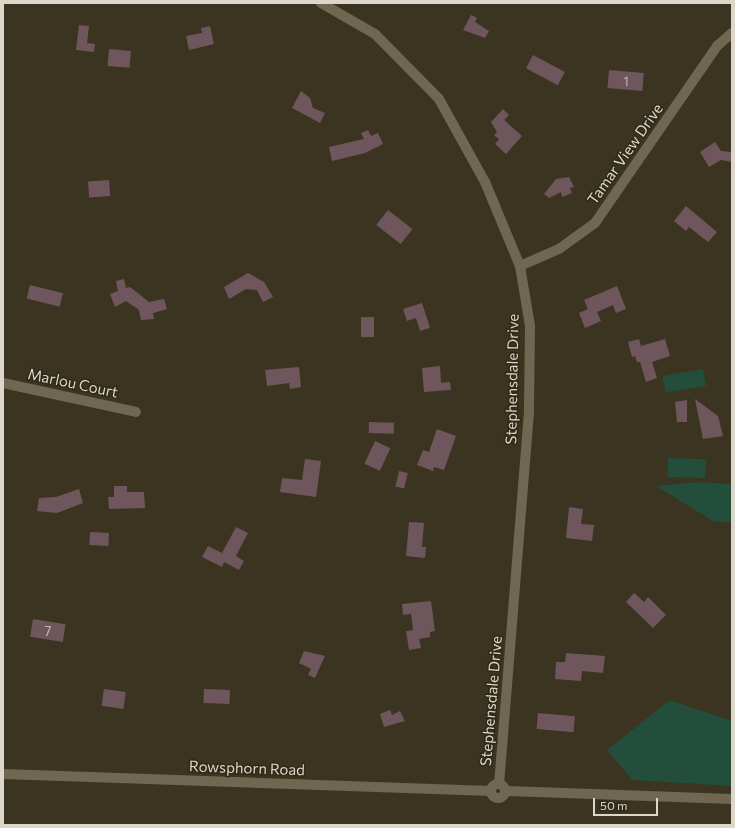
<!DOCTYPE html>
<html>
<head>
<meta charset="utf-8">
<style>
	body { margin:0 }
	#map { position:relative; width:735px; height:828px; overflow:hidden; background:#3b3420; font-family:Commissioner,sans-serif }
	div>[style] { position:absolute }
	.green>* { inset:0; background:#224e3b; transform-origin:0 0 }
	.building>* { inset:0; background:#6f565d; transform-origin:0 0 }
	.minor>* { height:10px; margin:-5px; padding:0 5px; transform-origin:5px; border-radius:5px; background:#6f6751 }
	.minor>.ring { margin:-5px; padding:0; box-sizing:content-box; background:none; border:10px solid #6f6751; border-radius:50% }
	span { translate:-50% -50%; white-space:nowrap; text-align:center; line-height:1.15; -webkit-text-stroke:3px #302a16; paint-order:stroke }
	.number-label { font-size:13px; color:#c0b7b0 }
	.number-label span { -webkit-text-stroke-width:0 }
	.street-label { font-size:15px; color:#dbd7cb }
	.frame { position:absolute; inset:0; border:4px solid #dbd7cb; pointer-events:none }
	.scale { position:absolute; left:593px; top:798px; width:65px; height:18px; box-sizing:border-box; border:2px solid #dbd7cb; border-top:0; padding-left:5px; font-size:12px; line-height:14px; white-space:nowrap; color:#dbd7cb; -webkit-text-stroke:3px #302a16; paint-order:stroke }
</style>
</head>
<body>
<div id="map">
	<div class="green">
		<i style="left:703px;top:369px;width:17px;height:41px;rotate:80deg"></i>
		<i style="left:668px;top:458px;width:38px;height:19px;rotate:2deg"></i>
		<i style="clip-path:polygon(699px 482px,732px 484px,732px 523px,713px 521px,656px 486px)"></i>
		<i style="clip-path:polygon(670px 700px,732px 721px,732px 786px,632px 780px,607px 750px)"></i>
	</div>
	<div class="building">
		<i style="clip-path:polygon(471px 15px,477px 18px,475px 22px,489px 31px,485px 38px,463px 30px)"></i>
		<i style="clip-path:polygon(79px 25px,89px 26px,87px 43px,95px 44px,94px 52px,76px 50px)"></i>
		<i style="clip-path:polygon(210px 26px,214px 44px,189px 50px,186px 36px,202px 33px,201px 28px)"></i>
		<i style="left:109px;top:49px;width:22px;height:17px;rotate:5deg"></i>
		<i style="left:533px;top:55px;width:36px;height:15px;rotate:28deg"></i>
		<i style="left:609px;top:70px;width:35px;height:18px;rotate:5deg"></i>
		<i style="clip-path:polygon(301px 91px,310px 98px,313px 108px,325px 113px,320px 123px,292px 108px)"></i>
		<i style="clip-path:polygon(503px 109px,509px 115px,504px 120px,522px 136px,506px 154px,495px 144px,499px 139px,494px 135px,497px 132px,491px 122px)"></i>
		<i style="clip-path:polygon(368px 130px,371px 136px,378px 133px,383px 144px,365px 153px,332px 161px,329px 147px,364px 139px,361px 133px)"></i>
		<i style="clip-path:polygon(715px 142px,721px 151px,732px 152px,732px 162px,721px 160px,709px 167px,700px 152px)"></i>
		<i style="clip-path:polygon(569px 177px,574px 187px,570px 188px,572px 193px,562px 197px,561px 192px,549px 198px,544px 194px,556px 179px)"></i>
		<i style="left:109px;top:180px;width:16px;height:21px;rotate:86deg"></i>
		<i style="clip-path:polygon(686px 206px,717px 232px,708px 242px,689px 227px,686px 231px,674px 221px)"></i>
		<i style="left:388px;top:210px;width:31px;height:19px;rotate:38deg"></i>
		<i style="clip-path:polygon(248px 273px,264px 282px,273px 297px,263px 302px,257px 290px,246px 289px,229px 299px,224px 287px)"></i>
		<i style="clip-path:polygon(124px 279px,126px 288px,130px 287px,149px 302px,164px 299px,167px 309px,153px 313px,154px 319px,141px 320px,139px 310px,126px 301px,115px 307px,110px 294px,118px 291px,116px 281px)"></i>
		<i style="left:30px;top:285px;width:34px;height:14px;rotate:14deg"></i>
		<i style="clip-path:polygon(617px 286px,626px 309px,616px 313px,613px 305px,597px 312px,601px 321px,585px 328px,579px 313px,588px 309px,584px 300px)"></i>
		<i style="clip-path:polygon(422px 303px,430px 328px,420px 331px,416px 318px,407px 321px,403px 309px)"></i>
		<i style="left:361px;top:317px;width:13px;height:20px"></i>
		<i style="clip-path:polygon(639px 339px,641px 346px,665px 339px,670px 356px,652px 362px,657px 378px,646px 382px,640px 362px,637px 362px,635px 356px,632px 357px,628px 342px)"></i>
		<i style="clip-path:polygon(440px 366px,441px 383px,450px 382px,451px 390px,424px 392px,422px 368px)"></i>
		<i style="clip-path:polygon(299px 367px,301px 387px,290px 389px,289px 383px,267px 386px,265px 370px)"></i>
		<i style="clip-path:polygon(695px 399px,718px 416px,723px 436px,703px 439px)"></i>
		<i style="clip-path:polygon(687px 400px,687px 422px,677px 422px,675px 402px)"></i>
		<i style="left:369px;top:422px;width:25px;height:11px;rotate:2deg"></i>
		<i style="clip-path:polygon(437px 429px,456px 436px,444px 470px,434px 467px,433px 471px,417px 465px,423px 450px,429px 452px)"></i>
		<i style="left:375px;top:441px;width:17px;height:25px;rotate:25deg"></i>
		<i style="clip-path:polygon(305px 459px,321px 461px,316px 497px,280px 492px,282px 478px,302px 480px)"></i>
		<i style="left:399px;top:471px;width:9px;height:16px;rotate:13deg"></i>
		<i style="clip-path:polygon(114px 486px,127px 486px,127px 492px,144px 492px,145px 508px,109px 509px,108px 497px,114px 497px)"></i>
		<i style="clip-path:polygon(79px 489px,83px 503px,57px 513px,37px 511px,39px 498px,56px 497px)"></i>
		<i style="clip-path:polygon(569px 507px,583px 509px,581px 524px,594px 525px,592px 541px,566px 538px)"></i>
		<i style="clip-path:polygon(409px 522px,424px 523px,422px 547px,426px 547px,425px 558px,406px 556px)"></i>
		<i style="clip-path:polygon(236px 527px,248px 533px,236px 556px,244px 561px,239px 570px,224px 562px,222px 567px,202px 557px,208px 546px,222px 553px)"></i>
		<i style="left:90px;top:532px;width:19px;height:13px;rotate:3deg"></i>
		<i style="clip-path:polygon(634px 593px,644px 602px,648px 597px,666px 615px,653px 628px,626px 602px)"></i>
		<i style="clip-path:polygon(431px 601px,435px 631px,430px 632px,430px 637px,419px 639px,421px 648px,409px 650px,406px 631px,413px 630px,411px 614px,403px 615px,402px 604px)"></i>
		<i style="left:33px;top:619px;width:33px;height:18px;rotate:9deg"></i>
		<i style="clip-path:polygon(304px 651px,325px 656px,315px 678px,308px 675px,311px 669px,299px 663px)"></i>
		<i style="clip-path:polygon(566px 653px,605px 656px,603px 673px,582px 671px,581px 681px,555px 679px,556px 662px,565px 662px)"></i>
		<i style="left:104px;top:689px;width:22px;height:17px;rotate:8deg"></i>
		<i style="left:204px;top:689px;width:26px;height:14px;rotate:2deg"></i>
		<i style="clip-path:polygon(390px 710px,392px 715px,400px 711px,405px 721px,384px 727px,380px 714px)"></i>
		<i style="left:538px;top:713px;width:37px;height:16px;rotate:5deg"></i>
	</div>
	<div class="minor">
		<i style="left:321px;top:3px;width:62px;rotate:29.9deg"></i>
		<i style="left:375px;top:34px;width:91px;rotate:45.4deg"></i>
		<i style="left:439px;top:99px;width:95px;rotate:61deg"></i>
		<i style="left:485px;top:182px;width:91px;rotate:67.4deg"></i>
		<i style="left:520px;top:266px;width:61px;rotate:80.5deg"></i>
		<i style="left:530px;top:326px;width:86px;rotate:90.7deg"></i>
		<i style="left:529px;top:412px;width:373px;rotate:94.6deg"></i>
		<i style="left:520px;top:266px;width:43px;rotate:-23.6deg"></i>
		<i style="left:559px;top:249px;width:44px;rotate:-35.8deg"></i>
		<i style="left:595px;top:223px;width:215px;rotate:-55.4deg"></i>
		<i style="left:717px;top:46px;width:20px;rotate:-41deg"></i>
		<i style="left:3px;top:383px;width:136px;rotate:12.3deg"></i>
		<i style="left:3px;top:774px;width:488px;rotate:2deg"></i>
		<i class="ring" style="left:491px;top:784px;width:4px;height:4px"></i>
		<i style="left:506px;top:791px;width:226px;rotate:2deg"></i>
	</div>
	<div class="number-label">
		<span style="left:626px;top:81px">1</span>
		<span style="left:48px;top:631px">7</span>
	</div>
	<div class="street-label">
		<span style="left:625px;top:154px;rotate:-55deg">Tamar View Drive</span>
		<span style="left:512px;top:379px;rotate:-89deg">Stephensdale Drive</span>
		<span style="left:73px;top:383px;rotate:12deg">Marlou Court</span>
		<span style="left:491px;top:701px;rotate:-85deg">Stephensdale Drive</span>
		<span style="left:247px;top:768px;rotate:2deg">Rowsphorn Road</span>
	</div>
	<div class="frame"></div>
	<div class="scale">50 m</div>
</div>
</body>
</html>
